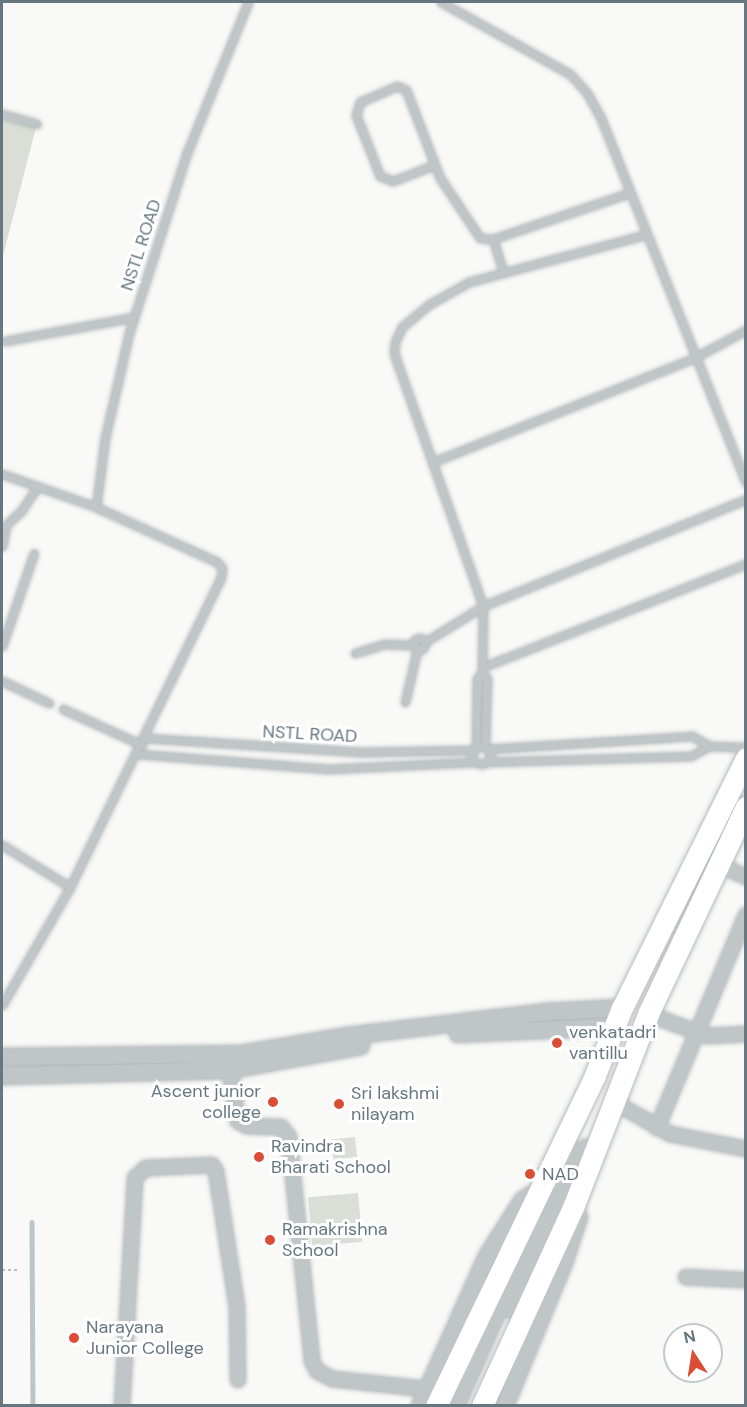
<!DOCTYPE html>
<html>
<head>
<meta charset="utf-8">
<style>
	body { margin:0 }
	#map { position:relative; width:747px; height:1407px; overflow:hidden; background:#f9f9f7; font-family:"DM Sans",sans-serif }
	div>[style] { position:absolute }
	.green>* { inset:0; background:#daded6; transform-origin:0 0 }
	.stream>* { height:4.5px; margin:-2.25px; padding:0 2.25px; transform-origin:2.25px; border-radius:2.25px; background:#bac6ca }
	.path>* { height:2px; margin-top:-1px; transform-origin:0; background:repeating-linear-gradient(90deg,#bbbec0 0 3px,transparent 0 6px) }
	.roads { filter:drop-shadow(0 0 2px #b4babd) drop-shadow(0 0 2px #b4babd) }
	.service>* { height:7px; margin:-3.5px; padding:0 3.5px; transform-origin:3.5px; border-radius:3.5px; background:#c0c5c8 }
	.service>.ring { margin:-3.5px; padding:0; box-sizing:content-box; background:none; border:7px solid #c0c5c8; border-radius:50% }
	.minor>* { height:14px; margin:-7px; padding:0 7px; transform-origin:7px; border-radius:7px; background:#c0c5c8 }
	.tertiary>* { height:16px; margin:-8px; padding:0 8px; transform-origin:8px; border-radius:8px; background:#c0c5c8 }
	.primary>* { height:21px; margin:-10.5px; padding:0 10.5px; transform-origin:10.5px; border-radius:10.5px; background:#fff }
	.dots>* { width:16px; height:16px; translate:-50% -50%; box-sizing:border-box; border:3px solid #fff; border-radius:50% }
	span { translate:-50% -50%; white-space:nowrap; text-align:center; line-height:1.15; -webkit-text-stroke:6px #fff; paint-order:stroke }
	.street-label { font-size:18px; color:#667780 }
	.poi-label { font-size:18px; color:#667780 }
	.left { translate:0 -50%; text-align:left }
	.right { translate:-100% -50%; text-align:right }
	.frame { position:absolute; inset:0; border:3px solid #667780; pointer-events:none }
	.north { position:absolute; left:663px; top:1323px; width:60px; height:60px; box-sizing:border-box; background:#fff; border:2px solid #c2c9cc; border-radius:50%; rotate:348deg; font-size:16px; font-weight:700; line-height:24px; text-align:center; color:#667780 }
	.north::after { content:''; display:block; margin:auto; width:21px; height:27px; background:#db4d35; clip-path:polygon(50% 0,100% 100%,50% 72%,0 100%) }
</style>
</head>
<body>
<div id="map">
	<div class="green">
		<i style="clip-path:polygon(2px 119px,36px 127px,2px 260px)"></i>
		<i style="left:355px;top:1137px;width:20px;height:24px;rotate:84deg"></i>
		<i style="left:358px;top:1193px;width:49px;height:50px;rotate:85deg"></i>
	</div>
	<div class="stream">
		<i style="left:32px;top:1222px;width:184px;rotate:89.7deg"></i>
	</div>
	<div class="path">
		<i style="left:2px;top:1270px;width:18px"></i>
	</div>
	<div class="roads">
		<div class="service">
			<i style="left:441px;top:2px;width:148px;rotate:29.2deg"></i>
			<i style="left:570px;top:74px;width:25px;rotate:48deg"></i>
			<i style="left:587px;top:93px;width:26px;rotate:61deg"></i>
			<i style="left:600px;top:116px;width:394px;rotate:68.3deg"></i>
			<i style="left:2px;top:114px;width:36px;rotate:16deg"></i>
			<i style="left:434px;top:165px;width:44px;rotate:158.7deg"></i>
			<i style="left:393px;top:181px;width:14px;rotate:-159deg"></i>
			<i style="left:380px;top:176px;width:66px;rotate:-111.5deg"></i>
			<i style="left:356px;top:115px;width:14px;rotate:-73deg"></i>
			<i style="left:360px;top:102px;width:40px;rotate:-23.4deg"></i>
			<i style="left:397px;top:86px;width:10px;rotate:24deg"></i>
			<i style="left:406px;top:90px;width:94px;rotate:68.9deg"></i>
			<i style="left:440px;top:178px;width:72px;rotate:56.3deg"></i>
			<i style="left:480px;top:238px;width:13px;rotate:4deg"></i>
			<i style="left:493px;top:239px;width:144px;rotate:-18.7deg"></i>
			<i style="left:493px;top:239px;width:34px;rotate:73deg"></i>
			<i style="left:5px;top:341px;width:131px;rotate:-10.5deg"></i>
			<i style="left:433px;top:462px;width:281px;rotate:-21.7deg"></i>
			<i style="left:694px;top:358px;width:59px;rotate:-28.3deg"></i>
			<i style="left:2px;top:474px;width:100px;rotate:19.3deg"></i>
			<i style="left:96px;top:507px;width:70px;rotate:-82.6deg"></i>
			<i style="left:105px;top:438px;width:108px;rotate:-77.1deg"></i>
			<i style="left:129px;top:333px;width:187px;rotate:-72.2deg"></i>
			<i style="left:186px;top:155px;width:165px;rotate:-67.9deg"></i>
			<i style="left:2px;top:546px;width:21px;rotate:-79deg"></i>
			<i style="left:6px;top:525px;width:21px;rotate:-43deg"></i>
			<i style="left:21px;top:511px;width:30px;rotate:-56deg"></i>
			<i class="ring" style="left:413px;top:638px;width:5px;height:5px"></i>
			<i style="left:425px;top:642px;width:68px;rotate:-31.8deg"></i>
			<i style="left:483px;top:606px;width:284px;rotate:-22.1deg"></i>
			<i style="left:2px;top:646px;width:98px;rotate:-71deg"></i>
			<i style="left:355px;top:653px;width:30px;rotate:-17deg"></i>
			<i style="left:384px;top:644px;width:29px;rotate:2deg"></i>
			<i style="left:483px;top:667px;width:282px;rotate:-21.4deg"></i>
			<i style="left:2px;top:681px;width:52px;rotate:25.1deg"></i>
			<i style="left:405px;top:702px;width:53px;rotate:-77deg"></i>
			<i style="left:63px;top:709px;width:87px;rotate:24.5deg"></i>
			<i style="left:145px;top:738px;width:216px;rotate:3.7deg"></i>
			<i style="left:361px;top:752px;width:113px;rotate:-1deg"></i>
			<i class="ring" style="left:472px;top:746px;width:11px;height:11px"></i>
			<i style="left:476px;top:747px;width:68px;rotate:-89.2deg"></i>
			<i style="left:477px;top:679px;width:9px;rotate:-54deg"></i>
			<i style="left:485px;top:747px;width:69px;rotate:-88.3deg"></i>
			<i style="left:487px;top:678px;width:8px;rotate:-130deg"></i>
			<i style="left:482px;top:672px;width:66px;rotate:-89.1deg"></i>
			<i style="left:483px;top:606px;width:268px;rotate:-109.4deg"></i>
			<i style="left:394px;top:353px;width:11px;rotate:-85deg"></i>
			<i style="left:395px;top:342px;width:17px;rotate:-65deg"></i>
			<i style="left:402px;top:327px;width:34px;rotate:-40deg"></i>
			<i style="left:428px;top:305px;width:47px;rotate:-29.3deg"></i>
			<i style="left:469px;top:282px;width:182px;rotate:-15deg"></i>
			<i style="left:487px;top:749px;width:205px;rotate:-3.6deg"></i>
			<i style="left:692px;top:736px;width:20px;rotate:30deg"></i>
			<i style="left:138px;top:754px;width:191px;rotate:4.5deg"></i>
			<i style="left:328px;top:769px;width:147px;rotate:-2.7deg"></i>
			<i style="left:486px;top:762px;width:205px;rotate:-1.7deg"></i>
			<i style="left:691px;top:756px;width:21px;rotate:-29deg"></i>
			<i style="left:709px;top:746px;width:37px;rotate:2deg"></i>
			<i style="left:2px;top:845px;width:80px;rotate:31.7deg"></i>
			<i style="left:2px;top:1005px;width:136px;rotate:-60deg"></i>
			<i style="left:70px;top:887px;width:344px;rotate:-64deg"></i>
			<i style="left:221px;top:578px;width:10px;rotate:-84deg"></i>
			<i style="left:222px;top:568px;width:8px;rotate:-130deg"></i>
			<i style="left:217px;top:562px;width:133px;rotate:-155.6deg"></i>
		</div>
		<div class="minor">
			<i style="left:717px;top:864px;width:32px;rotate:24deg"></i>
			<i style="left:648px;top:1014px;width:63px;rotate:20.4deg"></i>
			<i style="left:707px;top:1036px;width:39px;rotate:-3deg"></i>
			<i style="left:230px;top:1070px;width:52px;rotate:81.1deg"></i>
			<i style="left:238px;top:1121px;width:10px;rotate:29deg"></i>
			<i style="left:247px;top:1126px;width:34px;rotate:2deg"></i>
			<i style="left:281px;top:1127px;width:13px;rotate:51deg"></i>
			<i style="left:289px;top:1137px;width:225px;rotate:84.1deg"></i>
			<i style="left:312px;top:1361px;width:11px;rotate:63deg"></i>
			<i style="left:317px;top:1371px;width:18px;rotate:27deg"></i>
			<i style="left:333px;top:1379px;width:93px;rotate:6.2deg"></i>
			<i style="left:614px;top:1102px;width:64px;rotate:29.7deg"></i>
			<i style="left:670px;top:1134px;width:77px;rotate:11.2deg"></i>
			<i style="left:657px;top:1128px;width:231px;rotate:-67.3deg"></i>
			<i style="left:686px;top:1277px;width:60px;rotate:2.9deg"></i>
			<i style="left:122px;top:1406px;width:228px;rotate:-86.7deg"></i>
			<i style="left:135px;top:1178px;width:15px;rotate:-42deg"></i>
			<i style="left:146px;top:1168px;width:66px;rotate:-2.6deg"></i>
			<i style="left:212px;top:1165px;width:7px;rotate:56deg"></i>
			<i style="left:216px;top:1171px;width:138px;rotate:81.2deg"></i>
			<i style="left:237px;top:1307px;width:73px;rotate:89.2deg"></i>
		</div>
		<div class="tertiary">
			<i style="left:458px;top:1034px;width:155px;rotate:-2.6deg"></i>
			<i style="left:2px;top:1057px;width:240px;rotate:-0.7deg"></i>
			<i style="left:242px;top:1054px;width:108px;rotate:-9.6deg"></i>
			<i style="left:348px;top:1036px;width:199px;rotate:-6.9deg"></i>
			<i style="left:546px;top:1012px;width:76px;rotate:-3deg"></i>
			<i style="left:2px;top:1076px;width:228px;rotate:-1.5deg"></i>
			<i style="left:230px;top:1070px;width:133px;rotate:-10.4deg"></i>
			<i style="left:510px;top:1309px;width:178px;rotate:-64.7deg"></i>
			<i style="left:420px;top:1406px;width:164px;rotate:-65.9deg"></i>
			<i style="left:487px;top:1256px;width:65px;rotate:-57.5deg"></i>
			<i style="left:522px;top:1201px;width:18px;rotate:-34deg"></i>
			<i style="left:456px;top:1406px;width:281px;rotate:-66.1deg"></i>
			<i style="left:505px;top:1406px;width:155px;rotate:-67.6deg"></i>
			<i style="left:564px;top:1263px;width:48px;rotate:-71.9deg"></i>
			<i style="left:579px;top:1217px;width:13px;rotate:-113deg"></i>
		</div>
		<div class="primary">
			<i style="left:436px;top:1406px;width:367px;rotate:-64.3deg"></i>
			<i style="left:595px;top:1075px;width:72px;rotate:-68.1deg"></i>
			<i style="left:622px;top:1008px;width:279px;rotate:-63.6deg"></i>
			<i style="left:482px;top:1406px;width:221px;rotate:-65.4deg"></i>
			<i style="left:574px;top:1205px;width:205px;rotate:-68.8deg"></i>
			<i style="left:648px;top:1014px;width:229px;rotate:-64.7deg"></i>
		</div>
	</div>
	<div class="dots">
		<i style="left:557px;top:1043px;background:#db4d35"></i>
		<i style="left:273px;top:1102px;background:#db4d35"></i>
		<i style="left:339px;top:1104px;background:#db4d35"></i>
		<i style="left:259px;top:1157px;background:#db4d35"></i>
		<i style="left:530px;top:1174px;background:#db4d35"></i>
		<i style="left:270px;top:1240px;background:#db4d35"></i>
		<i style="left:74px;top:1338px;background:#db4d35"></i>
	</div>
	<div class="street-label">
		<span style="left:141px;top:245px;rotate:-72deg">NSTL ROAD</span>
		<span style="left:310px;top:734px;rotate:3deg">NSTL ROAD</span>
	</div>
	<div class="poi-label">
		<span class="left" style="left:569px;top:1043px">venkatadri<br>vantillu</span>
		<span class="right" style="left:261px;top:1102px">Ascent junior<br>college</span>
		<span class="left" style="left:351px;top:1104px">Sri lakshmi<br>nilayam</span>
		<span class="left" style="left:271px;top:1157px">Ravindra<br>Bharati School</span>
		<span class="left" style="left:542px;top:1174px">NAD</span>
		<span class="left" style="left:282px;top:1240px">Ramakrishna<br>School</span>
		<span class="left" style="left:86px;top:1338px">Narayana<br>Junior College</span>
	</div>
	<div class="frame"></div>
	<div class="north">N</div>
</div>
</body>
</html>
